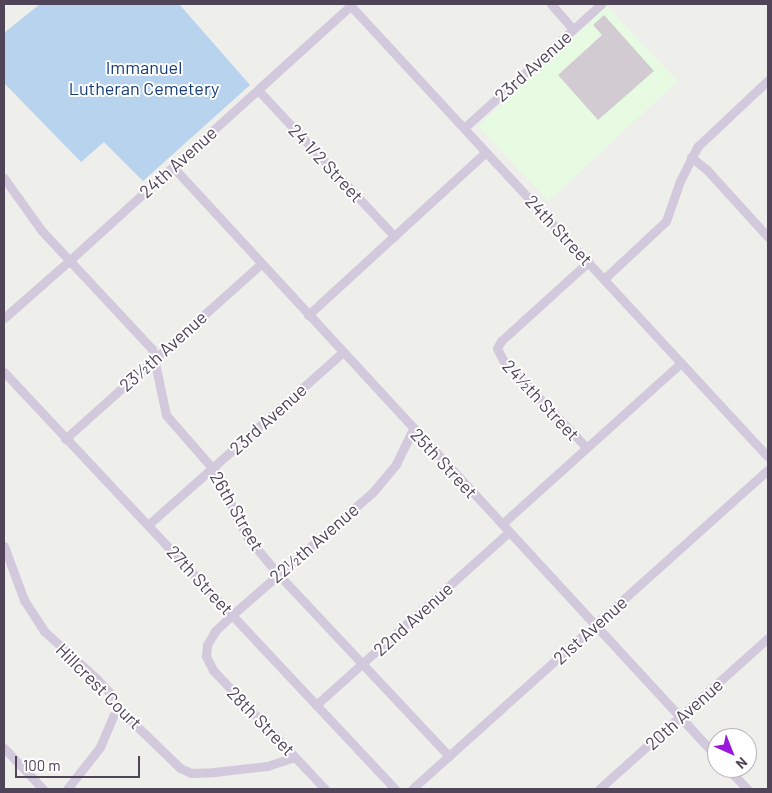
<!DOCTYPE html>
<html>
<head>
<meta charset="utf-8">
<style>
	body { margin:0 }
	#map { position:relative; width:772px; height:793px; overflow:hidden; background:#eeeeeb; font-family:Barlow,sans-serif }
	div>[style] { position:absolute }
	.commercial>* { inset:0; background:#e7fbe2; transform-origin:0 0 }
	.green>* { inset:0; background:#b7d3ee }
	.building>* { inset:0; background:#d2cbd2 }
	.minor>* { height:9px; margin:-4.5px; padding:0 4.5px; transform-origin:4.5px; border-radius:4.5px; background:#d3c9dc }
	span { translate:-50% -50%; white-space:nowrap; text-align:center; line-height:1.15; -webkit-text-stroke:4px #fff; paint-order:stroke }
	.street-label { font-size:18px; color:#4f4458 }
	.park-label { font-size:18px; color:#163d78 }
	.frame { position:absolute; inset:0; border:5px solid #4f4458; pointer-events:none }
	.north { position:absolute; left:707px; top:728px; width:50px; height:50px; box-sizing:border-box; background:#fff; border:1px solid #b9b4bc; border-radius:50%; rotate:136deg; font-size:14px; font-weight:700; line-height:20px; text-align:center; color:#4f4458 }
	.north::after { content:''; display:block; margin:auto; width:18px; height:22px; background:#9918db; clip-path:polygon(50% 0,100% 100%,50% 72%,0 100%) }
	.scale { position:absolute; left:15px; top:756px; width:125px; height:22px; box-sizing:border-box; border:2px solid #4f4458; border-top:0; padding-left:6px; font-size:15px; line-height:18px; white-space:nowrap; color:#4f4458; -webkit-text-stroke:4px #fff; paint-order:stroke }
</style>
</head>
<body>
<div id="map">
	<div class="commercial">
		<i style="left:607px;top:6px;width:103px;height:176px;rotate:47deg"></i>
	</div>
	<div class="green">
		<i style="clip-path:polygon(40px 4px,179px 4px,250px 85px,143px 181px,104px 142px,81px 162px,4px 83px,4px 33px)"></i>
	</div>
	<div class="building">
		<i style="clip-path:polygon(604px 15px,654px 71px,598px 120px,558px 75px,602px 35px,593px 25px)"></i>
	</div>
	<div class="minor">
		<i style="left:349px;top:4px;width:617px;rotate:47.23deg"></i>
		<i style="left:551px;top:4px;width:33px;rotate:49deg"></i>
		<i style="left:258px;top:90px;width:200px;rotate:47deg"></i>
		<i style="left:464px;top:128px;width:185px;rotate:-42.1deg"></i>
		<i style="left:691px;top:157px;width:21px;rotate:39deg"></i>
		<i style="left:707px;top:170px;width:91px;rotate:47.7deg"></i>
		<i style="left:173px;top:167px;width:803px;rotate:47.32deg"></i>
		<i style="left:4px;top:178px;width:65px;rotate:54.4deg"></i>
		<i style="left:42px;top:231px;width:161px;rotate:47deg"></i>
		<i style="left:152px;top:349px;width:67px;rotate:78deg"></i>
		<i style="left:166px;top:415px;width:82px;rotate:48.9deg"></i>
		<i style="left:220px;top:477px;width:35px;rotate:68deg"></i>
		<i style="left:233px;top:510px;width:32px;rotate:62deg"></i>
		<i style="left:248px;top:538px;width:47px;rotate:50.2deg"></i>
		<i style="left:278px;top:574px;width:250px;rotate:46.8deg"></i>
		<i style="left:604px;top:279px;width:85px;rotate:-43.1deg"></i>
		<i style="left:666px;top:221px;width:42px;rotate:-70.7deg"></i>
		<i style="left:680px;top:181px;width:38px;rotate:-63deg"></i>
		<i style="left:697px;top:147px;width:98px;rotate:-43.3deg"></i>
		<i style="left:308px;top:315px;width:241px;rotate:-42.5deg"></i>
		<i style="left:4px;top:318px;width:88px;rotate:-41.3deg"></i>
		<i style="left:70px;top:260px;width:378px;rotate:-42.2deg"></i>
		<i style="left:4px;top:372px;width:572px;rotate:46.84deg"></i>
		<i style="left:65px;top:439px;width:263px;rotate:-41.8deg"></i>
		<i style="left:586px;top:447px;width:120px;rotate:-133.7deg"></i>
		<i style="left:503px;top:360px;width:13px;rotate:-117deg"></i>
		<i style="left:497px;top:348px;width:8px;rotate:-60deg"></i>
		<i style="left:501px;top:341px;width:118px;rotate:-42.2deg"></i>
		<i style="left:502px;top:524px;width:241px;rotate:-42deg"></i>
		<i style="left:148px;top:525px;width:259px;rotate:-41.6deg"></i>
		<i style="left:4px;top:546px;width:58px;rotate:69.7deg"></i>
		<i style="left:24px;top:600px;width:37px;rotate:57deg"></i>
		<i style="left:44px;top:631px;width:72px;rotate:42.2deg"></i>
		<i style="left:97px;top:679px;width:18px;rotate:47deg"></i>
		<i style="left:109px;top:692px;width:20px;rotate:60deg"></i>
		<i style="left:119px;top:709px;width:85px;rotate:44deg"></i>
		<i style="left:180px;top:768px;width:12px;rotate:24deg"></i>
		<i style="left:191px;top:773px;width:23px;rotate:-2deg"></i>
		<i style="left:214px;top:772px;width:53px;rotate:-6.5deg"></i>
		<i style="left:267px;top:766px;width:29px;rotate:-18deg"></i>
		<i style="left:316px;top:705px;width:259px;rotate:-41.9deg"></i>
		<i style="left:4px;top:748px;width:57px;rotate:46.4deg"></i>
		<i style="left:727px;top:768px;width:29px;rotate:46deg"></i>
		<i style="left:67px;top:789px;width:53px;rotate:-51.8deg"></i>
		<i style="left:100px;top:747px;width:34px;rotate:-67deg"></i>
		<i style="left:113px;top:716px;width:9px;rotate:-49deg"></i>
		<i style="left:325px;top:789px;width:163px;rotate:-133.3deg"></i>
		<i style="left:213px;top:670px;width:16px;rotate:-117deg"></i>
		<i style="left:206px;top:656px;width:11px;rotate:-85deg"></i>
		<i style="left:207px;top:645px;width:16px;rotate:-60deg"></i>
		<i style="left:215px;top:631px;width:23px;rotate:-43deg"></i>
		<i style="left:232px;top:615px;width:186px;rotate:-41.1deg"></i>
		<i style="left:372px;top:493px;width:38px;rotate:-50deg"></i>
		<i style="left:396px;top:464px;width:39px;rotate:-64deg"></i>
		<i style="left:412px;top:789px;width:478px;rotate:-41.9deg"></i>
		<i style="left:599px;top:789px;width:227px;rotate:-41.8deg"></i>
	</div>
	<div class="street-label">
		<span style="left:533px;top:66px;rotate:-42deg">23rd Avenue</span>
		<span style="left:178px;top:162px;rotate:-42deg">24th Avenue</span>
		<span style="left:326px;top:163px;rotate:47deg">24 1/2 Street</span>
		<span style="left:559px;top:230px;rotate:47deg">24th Street</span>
		<span style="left:163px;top:351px;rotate:-42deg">23½th Avenue</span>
		<span style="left:541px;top:400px;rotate:47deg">24½th Street</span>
		<span style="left:268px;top:419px;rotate:-42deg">23rd Avenue</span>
		<span style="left:444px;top:463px;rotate:47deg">25th Street</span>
		<span style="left:237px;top:511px;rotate:60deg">26th Street</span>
		<span style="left:314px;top:543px;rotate:-41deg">22½th Avenue</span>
		<span style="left:200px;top:580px;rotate:47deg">27th Street</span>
		<span style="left:413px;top:619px;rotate:-42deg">22nd Avenue</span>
		<span style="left:590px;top:630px;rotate:-42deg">21st Avenue</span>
		<span style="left:99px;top:686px;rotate:45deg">Hillcrest Court</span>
		<span style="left:684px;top:714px;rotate:-42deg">20th Avenue</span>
		<span style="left:261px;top:721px;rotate:46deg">28th Street</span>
	</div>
	<div class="park-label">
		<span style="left:144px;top:78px">Immanuel<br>Lutheran Cemetery</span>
	</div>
	<div class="frame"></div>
	<div class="north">N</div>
	<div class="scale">100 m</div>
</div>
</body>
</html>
